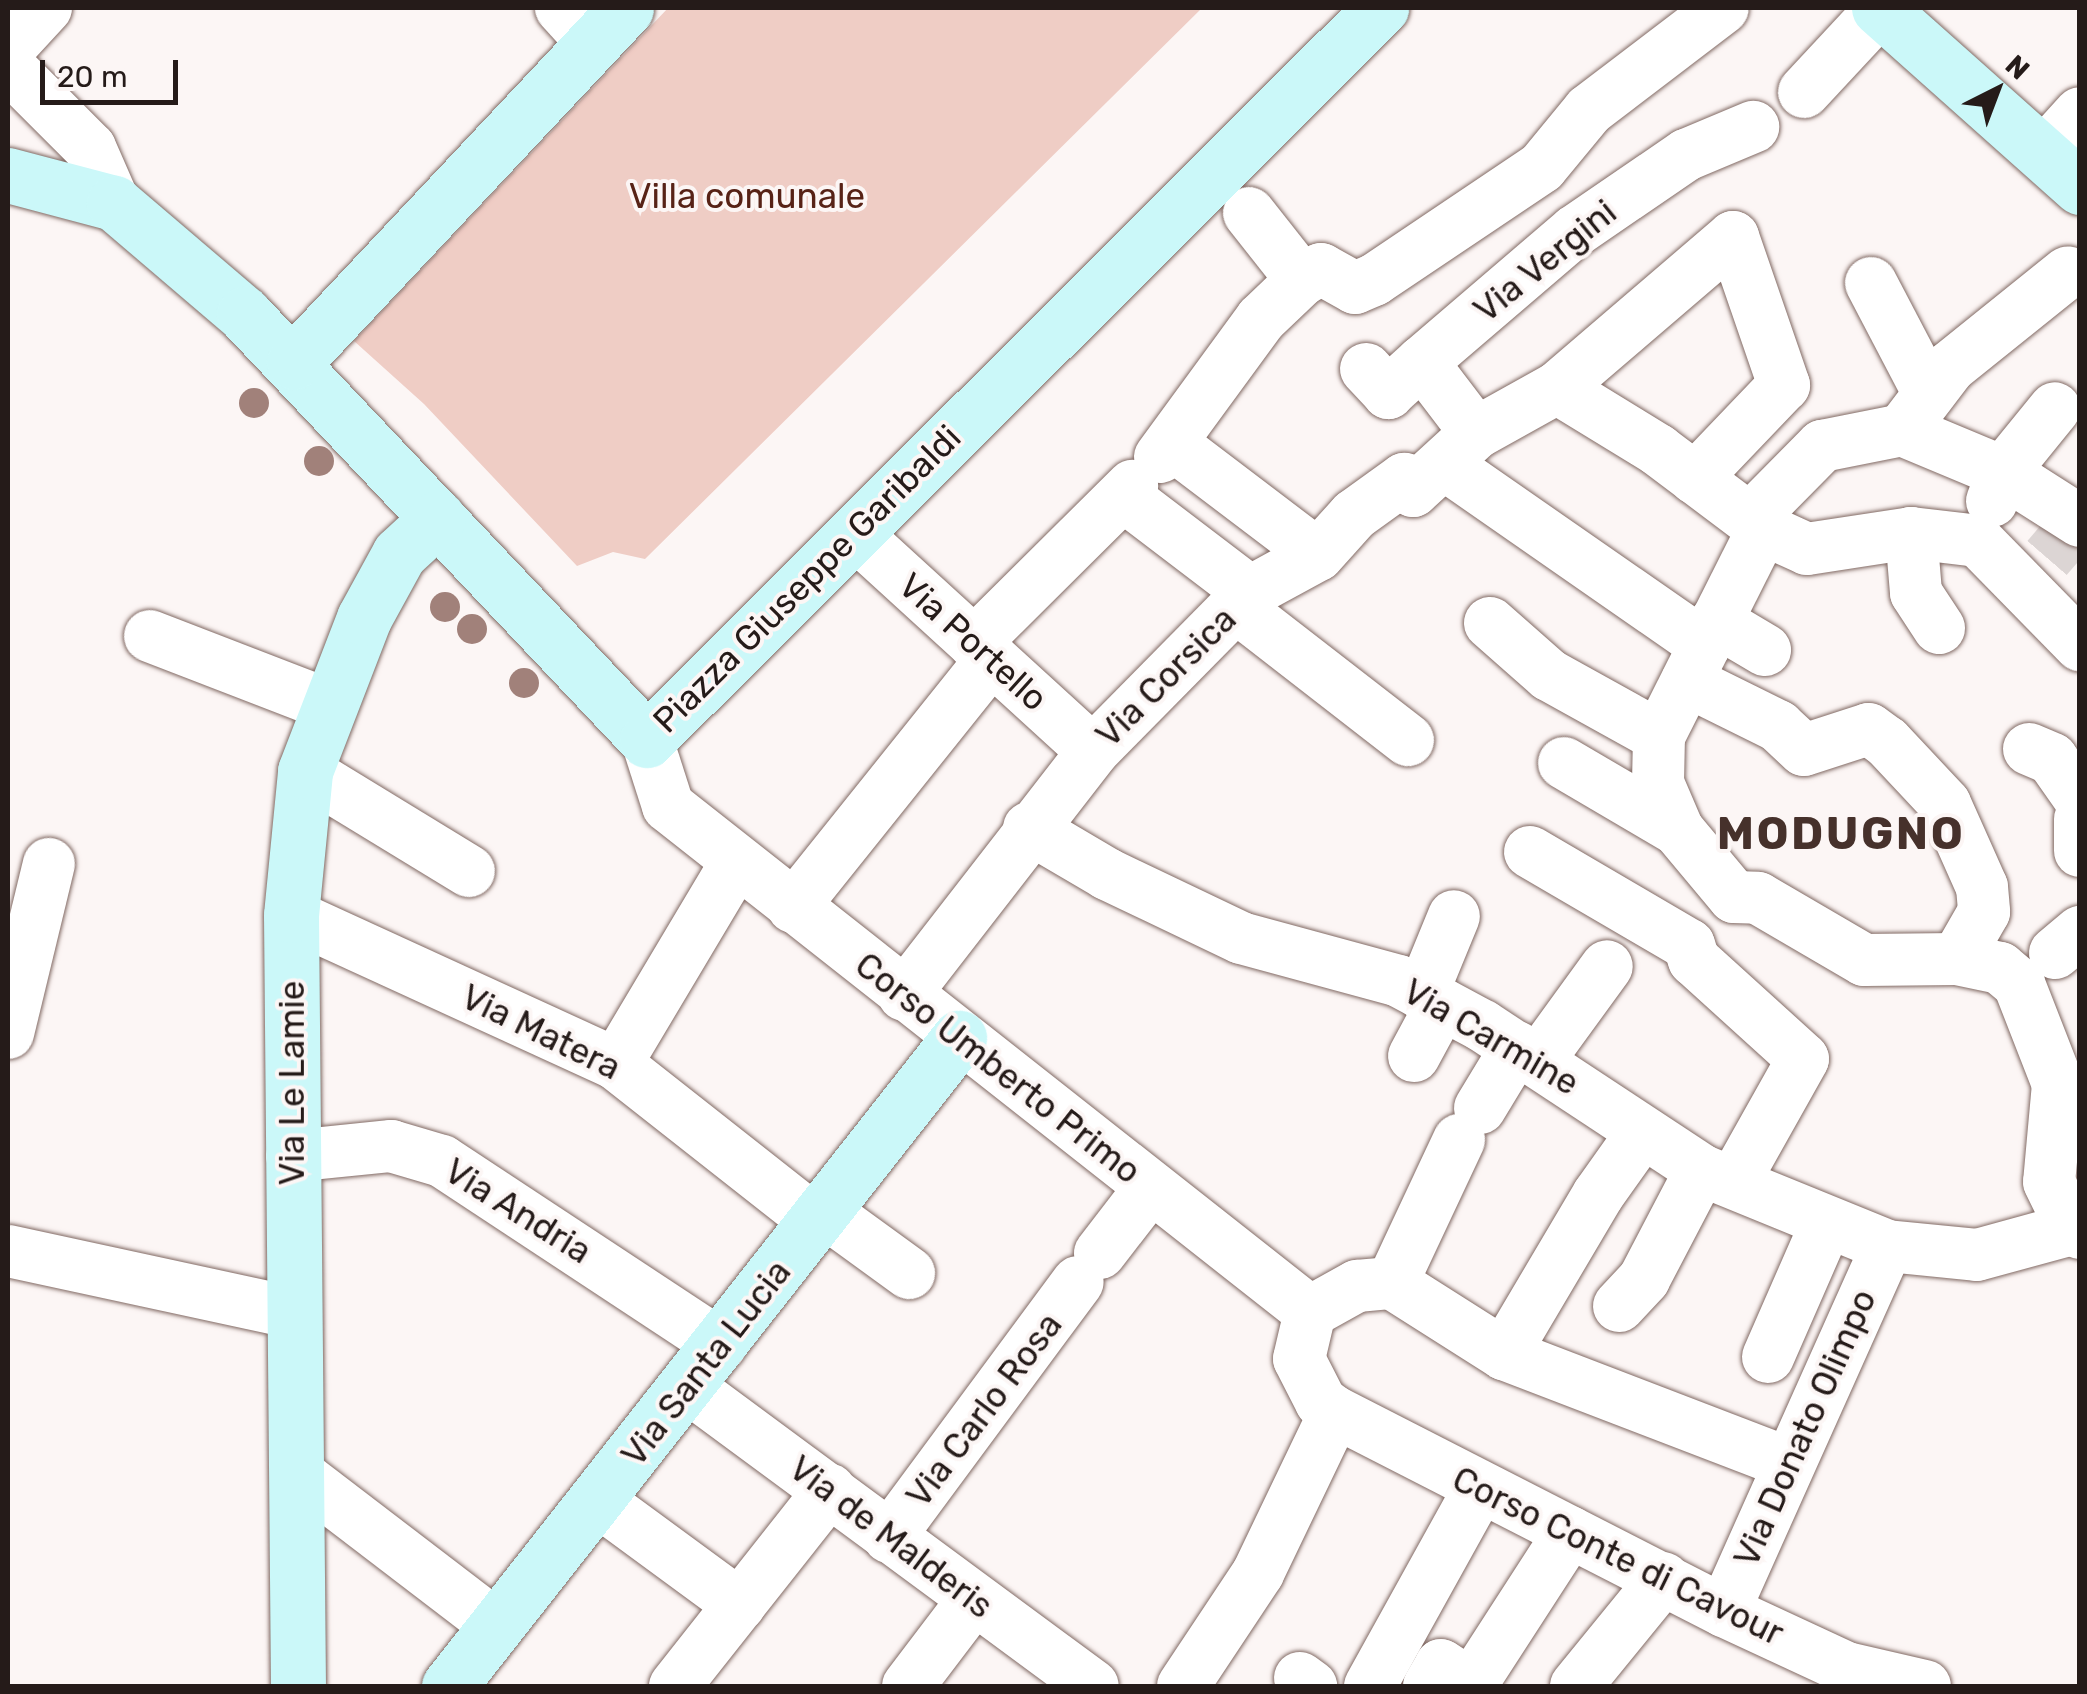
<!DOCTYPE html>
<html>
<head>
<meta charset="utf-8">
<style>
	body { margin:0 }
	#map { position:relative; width:2087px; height:1694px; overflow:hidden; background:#fcf6f5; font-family:Rubik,sans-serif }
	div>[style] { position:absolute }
	.green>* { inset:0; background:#efcdc5 }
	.street-tunnel>* { height:52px; margin-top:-26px; transform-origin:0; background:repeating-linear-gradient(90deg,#dcd5d4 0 52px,transparent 0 78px) }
	.roads { filter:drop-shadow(0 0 2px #816963) drop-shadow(0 0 2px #816963) }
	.street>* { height:52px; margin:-26px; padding:0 26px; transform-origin:26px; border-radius:26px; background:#fff }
	.secondary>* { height:55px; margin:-27.5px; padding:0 27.5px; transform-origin:27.5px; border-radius:27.5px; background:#cbf8f9 }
	.trees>* { width:30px; height:30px; margin:-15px; border-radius:50%; background:#a1817a }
	span { translate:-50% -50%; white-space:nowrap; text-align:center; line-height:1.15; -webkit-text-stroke:8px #fcf6f5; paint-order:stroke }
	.park-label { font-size:35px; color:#572216 }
	.street-label { font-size:35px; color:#251b19 }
	.district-label { font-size:45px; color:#46312b; font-weight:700; letter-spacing:2.5px }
	.frame { position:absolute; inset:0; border:10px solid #251b19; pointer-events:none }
	.north { position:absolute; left:1947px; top:40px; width:100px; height:100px; -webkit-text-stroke:8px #fcf6f5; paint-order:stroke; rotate:42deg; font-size:28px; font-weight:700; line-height:40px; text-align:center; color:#251b19 }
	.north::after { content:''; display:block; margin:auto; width:35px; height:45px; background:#251b19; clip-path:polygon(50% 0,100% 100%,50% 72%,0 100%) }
	.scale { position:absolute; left:40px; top:60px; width:138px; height:45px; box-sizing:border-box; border:5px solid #251b19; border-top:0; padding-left:12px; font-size:30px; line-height:35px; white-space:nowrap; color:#251b19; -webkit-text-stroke:8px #fcf6f5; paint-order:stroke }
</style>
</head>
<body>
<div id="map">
	<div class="green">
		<i style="clip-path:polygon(668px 8px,1202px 8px,645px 559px,613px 552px,577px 566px,424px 404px,354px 341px)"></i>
	</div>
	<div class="street-tunnel">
		<i style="left:2047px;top:558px;width:49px;rotate:-49.1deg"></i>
	</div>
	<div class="roads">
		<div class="street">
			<i style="left:561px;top:8px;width:47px;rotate:47.6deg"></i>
			<i style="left:8px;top:49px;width:56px;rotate:-47.2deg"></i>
			<i style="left:8px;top:66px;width:116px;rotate:45deg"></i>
			<i style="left:90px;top:148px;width:60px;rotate:66.4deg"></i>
			<i style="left:1804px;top:92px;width:113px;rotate:-47.1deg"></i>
			<i style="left:2043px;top:154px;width:55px;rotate:-47.9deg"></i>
			<i style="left:1249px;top:213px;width:85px;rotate:51.7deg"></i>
			<i style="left:1871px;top:283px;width:125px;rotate:62.4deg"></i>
			<i style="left:1366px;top:369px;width:33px;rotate:47deg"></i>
			<i style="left:1388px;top:393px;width:46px;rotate:-42.4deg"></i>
			<i style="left:1557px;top:388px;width:232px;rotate:-40.6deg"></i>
			<i style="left:1733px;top:237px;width:157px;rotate:71deg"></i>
			<i style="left:1784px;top:385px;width:129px;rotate:133.7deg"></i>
			<i style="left:1902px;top:430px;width:109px;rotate:22.6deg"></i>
			<i style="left:2003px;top:472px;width:91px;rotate:32.5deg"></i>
			<i style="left:1476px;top:433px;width:89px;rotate:-127.3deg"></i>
			<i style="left:1422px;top:362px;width:201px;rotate:-40.6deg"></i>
			<i style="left:1575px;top:231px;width:135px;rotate:-34.4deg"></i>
			<i style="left:1686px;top:155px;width:73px;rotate:-22.7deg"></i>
			<i style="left:1172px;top:444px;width:183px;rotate:37.2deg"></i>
			<i style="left:1160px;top:457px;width:171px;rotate:-53.8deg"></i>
			<i style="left:1261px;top:319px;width:57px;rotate:-43.6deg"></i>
			<i style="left:1302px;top:280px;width:22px;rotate:-30deg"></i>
			<i style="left:1321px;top:269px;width:39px;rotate:29deg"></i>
			<i style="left:1355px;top:288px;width:21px;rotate:-23deg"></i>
			<i style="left:1374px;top:280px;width:202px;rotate:-33.9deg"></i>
			<i style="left:1542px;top:167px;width:74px;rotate:-50.5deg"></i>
			<i style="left:1589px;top:110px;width:168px;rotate:-37.3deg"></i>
			<i style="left:1447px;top:466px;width:314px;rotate:34.8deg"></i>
			<i style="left:1124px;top:496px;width:158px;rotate:37.3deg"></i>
			<i style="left:1992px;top:501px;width:31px;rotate:-69deg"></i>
			<i style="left:2003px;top:472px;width:82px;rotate:-50.9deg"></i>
			<i style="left:1750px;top:519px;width:103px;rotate:-45.4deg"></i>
			<i style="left:1822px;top:446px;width:82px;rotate:-11.3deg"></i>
			<i style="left:1902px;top:430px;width:79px;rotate:-52.7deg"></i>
			<i style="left:1950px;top:367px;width:151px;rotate:-38.8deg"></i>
			<i style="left:854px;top:533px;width:323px;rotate:42.4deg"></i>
			<i style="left:1911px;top:533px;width:60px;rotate:85.2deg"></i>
			<i style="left:1916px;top:593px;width:42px;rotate:56.7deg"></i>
			<i style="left:1235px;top:606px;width:219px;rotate:37.8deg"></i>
			<i style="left:1716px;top:621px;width:57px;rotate:30.6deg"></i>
			<i style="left:1490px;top:623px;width:79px;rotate:41.4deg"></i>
			<i style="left:1549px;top:675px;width:126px;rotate:29deg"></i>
			<i style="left:150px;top:636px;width:189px;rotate:21.1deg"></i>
			<i style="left:974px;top:643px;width:223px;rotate:-44.8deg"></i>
			<i style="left:1687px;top:681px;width:102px;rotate:26.3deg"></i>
			<i style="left:1778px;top:726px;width:35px;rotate:43deg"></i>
			<i style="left:1804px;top:750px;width:68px;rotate:-17.9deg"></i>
			<i style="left:1869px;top:729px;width:22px;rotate:36deg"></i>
			<i style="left:1887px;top:742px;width:85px;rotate:46.9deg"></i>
			<i style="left:1945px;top:804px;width:91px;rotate:66deg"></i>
			<i style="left:1982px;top:887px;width:25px;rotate:85deg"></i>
			<i style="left:1984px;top:912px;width:54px;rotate:119.9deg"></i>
			<i style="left:647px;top:740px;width:69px;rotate:72.3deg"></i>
			<i style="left:668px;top:806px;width:817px;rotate:38.24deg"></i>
			<i style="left:1310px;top:1312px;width:48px;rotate:103.2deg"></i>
			<i style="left:1299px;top:1359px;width:48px;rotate:62.9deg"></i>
			<i style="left:1321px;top:1402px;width:17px;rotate:36deg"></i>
			<i style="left:1335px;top:1412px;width:437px;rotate:27.1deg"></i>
			<i style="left:1724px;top:1611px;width:136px;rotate:24.9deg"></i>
			<i style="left:1847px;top:1668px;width:80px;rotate:13deg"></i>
			<i style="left:2029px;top:749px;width:25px;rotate:23deg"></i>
			<i style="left:2052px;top:759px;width:49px;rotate:55deg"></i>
			<i style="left:1564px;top:763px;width:132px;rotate:30.4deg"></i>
			<i style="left:305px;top:771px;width:192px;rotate:31.4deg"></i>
			<i style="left:2080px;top:819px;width:32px;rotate:90deg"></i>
			<i style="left:1029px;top:828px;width:91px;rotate:30.5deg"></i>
			<i style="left:1107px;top:874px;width:148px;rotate:25.5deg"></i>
			<i style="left:1241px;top:938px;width:164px;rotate:15.2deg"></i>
			<i style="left:1399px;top:981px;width:95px;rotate:28.2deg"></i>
			<i style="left:1483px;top:1026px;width:261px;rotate:33.4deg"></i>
			<i style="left:1701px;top:1170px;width:201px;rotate:22.2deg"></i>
			<i style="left:1887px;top:1246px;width:90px;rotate:5.7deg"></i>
			<i style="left:1977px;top:1255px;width:98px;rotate:-15.3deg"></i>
			<i style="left:2072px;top:1229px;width:9px;rotate:27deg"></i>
			<i style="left:1530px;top:852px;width:184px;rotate:30.3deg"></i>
			<i style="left:1689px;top:945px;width:16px;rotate:72deg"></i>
			<i style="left:1694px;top:960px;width:147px;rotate:42.2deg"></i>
			<i style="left:1803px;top:1059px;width:141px;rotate:119.3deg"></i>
			<i style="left:1734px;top:897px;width:24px;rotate:2deg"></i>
			<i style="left:1758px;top:898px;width:123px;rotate:30.3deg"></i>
			<i style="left:1864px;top:960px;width:93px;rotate:-0.6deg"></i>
			<i style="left:1957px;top:959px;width:44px;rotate:11.8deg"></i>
			<i style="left:2000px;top:968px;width:25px;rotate:40deg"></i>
			<i style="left:2019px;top:984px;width:107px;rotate:68.7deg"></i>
			<i style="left:2058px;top:1084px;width:98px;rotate:95.2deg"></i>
			<i style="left:2049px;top:1182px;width:52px;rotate:63.9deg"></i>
			<i style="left:1734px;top:897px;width:87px;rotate:-129.9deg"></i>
			<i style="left:1678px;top:830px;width:51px;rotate:-113.1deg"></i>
			<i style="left:1658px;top:783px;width:47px;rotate:-88.8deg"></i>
			<i style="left:1659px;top:736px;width:232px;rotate:-63.3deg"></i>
			<i style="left:793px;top:907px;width:318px;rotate:-51.3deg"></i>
			<i style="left:291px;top:915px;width:358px;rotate:24.6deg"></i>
			<i style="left:616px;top:1064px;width:256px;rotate:38.2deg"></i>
			<i style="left:2055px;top:953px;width:33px;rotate:-40deg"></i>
			<i style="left:1422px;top:994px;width:84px;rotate:-67.7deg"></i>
			<i style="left:904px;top:995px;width:309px;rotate:-52.2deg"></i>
			<i style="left:1093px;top:751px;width:223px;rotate:-45.4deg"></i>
			<i style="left:1250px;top:592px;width:77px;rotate:-28.6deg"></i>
			<i style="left:1318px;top:555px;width:54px;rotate:-48deg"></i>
			<i style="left:1354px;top:515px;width:62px;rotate:-35.8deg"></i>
			<i style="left:1404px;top:479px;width:15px;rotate:53deg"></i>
			<i style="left:1413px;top:491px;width:86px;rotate:-42.6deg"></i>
			<i style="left:1476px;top:433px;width:93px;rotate:-29.1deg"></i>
			<i style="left:1557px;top:388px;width:119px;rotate:31.5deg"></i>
			<i style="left:1658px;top:450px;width:131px;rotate:37deg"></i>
			<i style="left:1763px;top:529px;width:48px;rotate:24.4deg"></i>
			<i style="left:1807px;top:549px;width:105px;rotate:-8.7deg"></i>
			<i style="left:1911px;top:533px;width:67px;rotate:6.8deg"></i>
			<i style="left:1978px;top:541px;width:146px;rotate:45.6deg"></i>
			<i style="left:8px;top:1033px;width:174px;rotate:-76.4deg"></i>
			<i style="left:1414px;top:1056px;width:59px;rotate:-61.7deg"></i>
			<i style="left:1538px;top:1061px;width:117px;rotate:-54deg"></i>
			<i style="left:616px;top:1064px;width:236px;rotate:-59.2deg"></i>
			<i style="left:1480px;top:1108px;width:71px;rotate:-58.8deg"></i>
			<i style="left:292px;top:1156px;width:100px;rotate:-5.8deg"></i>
			<i style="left:391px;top:1146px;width:53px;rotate:16.4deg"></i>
			<i style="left:442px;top:1161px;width:334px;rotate:33.4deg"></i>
			<i style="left:825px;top:1212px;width:104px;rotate:36deg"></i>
			<i style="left:8px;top:1251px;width:293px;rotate:12.2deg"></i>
			<i style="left:1100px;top:1253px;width:82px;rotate:-52.4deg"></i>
			<i style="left:1392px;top:1283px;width:158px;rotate:-64.9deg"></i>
			<i style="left:1619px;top:1306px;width:37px;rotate:-47deg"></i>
			<i style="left:1644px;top:1279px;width:123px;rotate:-62.4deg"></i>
			<i style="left:1310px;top:1312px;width:54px;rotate:-29deg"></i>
			<i style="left:1357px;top:1286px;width:35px;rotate:-5deg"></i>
			<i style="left:1392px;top:1283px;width:133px;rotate:32.4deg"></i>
			<i style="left:1504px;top:1354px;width:304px;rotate:21deg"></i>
			<i style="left:1504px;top:1354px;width:185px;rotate:-59.4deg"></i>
			<i style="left:1598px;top:1195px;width:76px;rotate:-54.6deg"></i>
			<i style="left:1768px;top:1357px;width:147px;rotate:-66.4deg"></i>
			<i style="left:688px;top:1387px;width:503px;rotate:36.44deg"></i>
			<i style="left:297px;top:1473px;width:252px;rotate:37.4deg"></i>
			<i style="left:597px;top:1500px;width:177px;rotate:36.3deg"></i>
			<i style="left:889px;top:1537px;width:317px;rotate:-53.5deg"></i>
			<i style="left:1724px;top:1611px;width:400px;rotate:-65.9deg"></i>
			<i style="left:1300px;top:1678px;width:14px;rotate:36deg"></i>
			<i style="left:1471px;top:1685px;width:182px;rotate:-57.1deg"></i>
			<i style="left:675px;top:1686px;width:250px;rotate:-51.7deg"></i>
			<i style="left:908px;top:1686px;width:109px;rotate:-52.8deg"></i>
			<i style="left:1183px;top:1686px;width:136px;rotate:-56.4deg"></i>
			<i style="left:1258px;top:1573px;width:178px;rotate:-64.4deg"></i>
			<i style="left:1370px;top:1686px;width:225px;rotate:-61deg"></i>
			<i style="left:1429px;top:1686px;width:24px;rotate:-60deg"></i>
			<i style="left:1441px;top:1665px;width:38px;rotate:33deg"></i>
			<i style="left:1576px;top:1686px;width:139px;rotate:-50.8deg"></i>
		</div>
		<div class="secondary">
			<i style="left:1879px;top:8px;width:269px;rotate:41.7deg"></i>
			<i style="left:8px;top:175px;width:110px;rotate:14.8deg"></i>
			<i style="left:114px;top:203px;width:171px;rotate:40.5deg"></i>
			<i style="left:244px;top:314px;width:586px;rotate:46.59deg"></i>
			<i style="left:647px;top:740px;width:1037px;rotate:-44.92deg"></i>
			<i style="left:294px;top:362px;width:485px;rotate:-46.8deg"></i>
			<i style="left:298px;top:1686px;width:771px;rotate:-90.52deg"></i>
			<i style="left:291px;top:915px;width:145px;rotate:-84.4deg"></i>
			<i style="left:305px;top:771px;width:164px;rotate:-68.9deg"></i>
			<i style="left:364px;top:618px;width:73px;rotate:-61.3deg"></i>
			<i style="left:399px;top:554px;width:53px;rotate:-42.7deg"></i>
			<i style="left:449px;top:1686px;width:825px;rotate:-51.8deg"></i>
		</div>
	</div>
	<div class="trees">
		<i style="left:254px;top:403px"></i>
		<i style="left:319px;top:461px"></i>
		<i style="left:445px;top:607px"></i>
		<i style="left:472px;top:629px"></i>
		<i style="left:524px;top:683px"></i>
	</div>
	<div class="park-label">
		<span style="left:747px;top:196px">Villa comunale</span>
	</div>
	<div class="street-label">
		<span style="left:1545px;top:261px;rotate:-39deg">Via Vergini</span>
		<span style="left:807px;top:579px;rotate:-45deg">Piazza Giuseppe Garibaldi</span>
		<span style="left:973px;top:642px;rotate:42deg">Via Portello</span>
		<span style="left:1166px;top:677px;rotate:-45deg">Via Corsica</span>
		<span style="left:541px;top:1032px;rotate:26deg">Via Matera</span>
		<span style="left:1491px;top:1037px;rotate:30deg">Via Carmine</span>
		<span style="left:998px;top:1068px;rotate:38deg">Corso Umberto Primo</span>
		<span style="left:292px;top:1083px;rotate:-90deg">Via Le Lamie</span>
		<span style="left:518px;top:1211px;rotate:32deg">Via Andria</span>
		<span style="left:706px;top:1363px;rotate:-52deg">Via Santa Lucia</span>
		<span style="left:984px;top:1410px;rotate:-53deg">Via Carlo Rosa</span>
		<span style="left:1805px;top:1428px;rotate:-66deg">Via Donato Olimpo</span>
		<span style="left:891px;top:1537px;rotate:37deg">Via de Malderis</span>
		<span style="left:1618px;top:1556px;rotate:26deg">Corso Conte di Cavour</span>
	</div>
	<div class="district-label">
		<span style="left:1841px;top:834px">MODUGNO</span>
	</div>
	<div class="frame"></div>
	<div class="north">N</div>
	<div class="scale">20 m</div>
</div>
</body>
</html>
